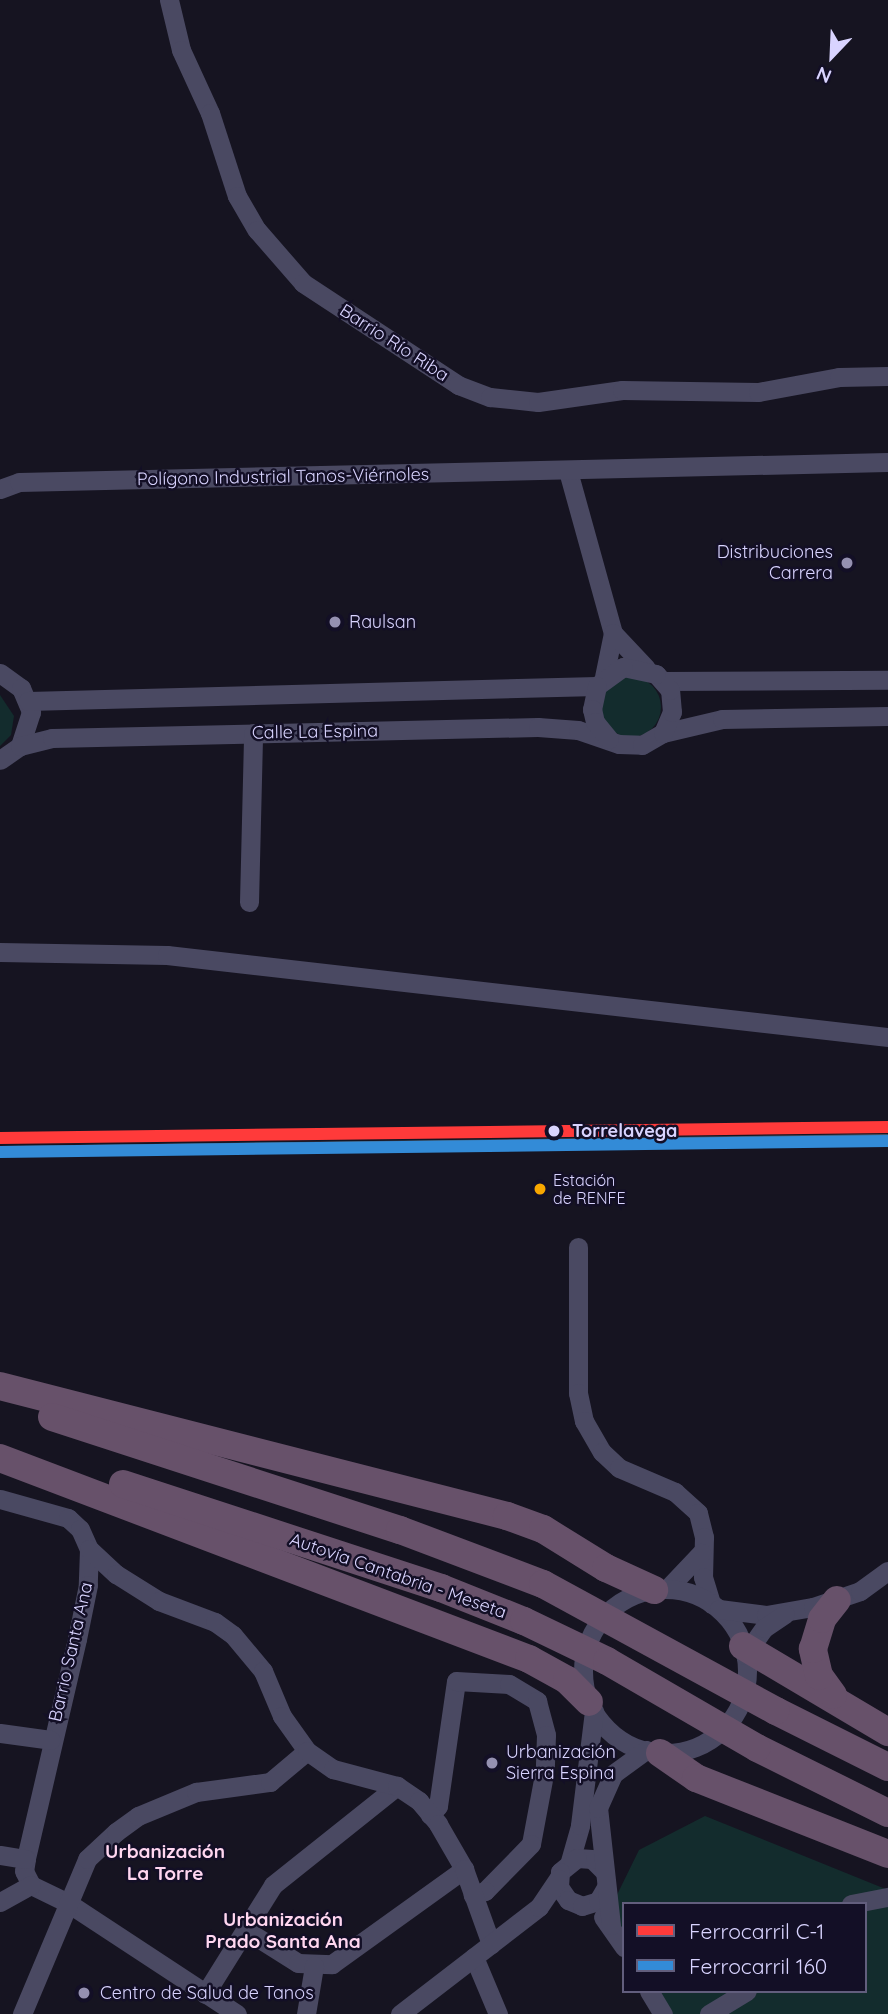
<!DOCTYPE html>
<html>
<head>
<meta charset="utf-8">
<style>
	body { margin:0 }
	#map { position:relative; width:888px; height:2014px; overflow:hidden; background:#161421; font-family:Quicksand,sans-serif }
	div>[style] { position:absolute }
	.green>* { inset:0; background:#132c2d }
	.round { border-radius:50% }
	.minor>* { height:19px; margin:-9.5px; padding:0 9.5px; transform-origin:9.5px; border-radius:9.5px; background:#4a4962 }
	.minor>.ring { margin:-9.5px; padding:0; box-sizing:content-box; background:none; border:19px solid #4a4962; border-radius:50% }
	.highway>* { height:28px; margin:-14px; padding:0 14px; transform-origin:14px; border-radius:14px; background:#67516a }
	.rail>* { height:7px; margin-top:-3.5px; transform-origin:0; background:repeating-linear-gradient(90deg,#130f26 0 13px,#43596b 0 26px); box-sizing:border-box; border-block:2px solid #43596b }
	.highway-bridge>* { height:28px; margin:-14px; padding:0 14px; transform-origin:14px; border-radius:14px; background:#67516a }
	.rail-1>* { height:12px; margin:-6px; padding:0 6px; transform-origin:6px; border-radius:6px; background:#ff3a3a }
	.rail-2>* { height:12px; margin:-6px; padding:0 6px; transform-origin:6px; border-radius:6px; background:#338bd7 }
	.dots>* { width:19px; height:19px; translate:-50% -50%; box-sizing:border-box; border:4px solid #130f26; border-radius:50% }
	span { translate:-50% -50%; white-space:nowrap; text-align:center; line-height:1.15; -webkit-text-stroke:5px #130f26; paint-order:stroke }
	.bus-label { font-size:16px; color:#d9d4ff }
	.left { translate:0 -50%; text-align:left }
	.street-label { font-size:18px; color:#d9d4ff }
	.poi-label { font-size:18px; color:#d9d4ff }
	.right { translate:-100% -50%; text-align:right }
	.stop-label { font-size:18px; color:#d9d4ff; font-weight:700 }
	.neighbourhood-label { font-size:19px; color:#ffd6f0; font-weight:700 }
	.legend { position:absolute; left:622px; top:1902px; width:245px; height:91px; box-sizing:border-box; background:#130f26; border:2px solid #625e7d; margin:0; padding:9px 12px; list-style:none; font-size:21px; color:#d9d4ff }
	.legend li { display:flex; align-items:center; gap:14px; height:35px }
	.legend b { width:35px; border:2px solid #625e7d }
	.north { position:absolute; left:797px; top:21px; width:70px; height:70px; -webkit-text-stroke:5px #130f26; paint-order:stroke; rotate:203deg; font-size:19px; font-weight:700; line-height:28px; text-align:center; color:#d9d4ff }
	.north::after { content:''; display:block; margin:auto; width:24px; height:32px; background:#d9d4ff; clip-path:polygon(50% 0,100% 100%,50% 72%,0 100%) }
</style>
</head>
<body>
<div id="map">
	<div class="green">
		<i class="round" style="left:601px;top:677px;width:60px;height:60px"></i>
		<i style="clip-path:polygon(0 695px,14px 716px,11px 735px,0 746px)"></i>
		<i style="clip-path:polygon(705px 1816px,888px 1890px,888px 2014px,663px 2014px,649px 1991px,865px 1991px,865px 1904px,624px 1904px,624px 1935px,612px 1905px,639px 1850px)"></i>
	</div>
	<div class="minor">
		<i style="left:169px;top:0;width:51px;rotate:76.5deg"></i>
		<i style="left:181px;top:50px;width:69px;rotate:65.3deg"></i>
		<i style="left:210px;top:113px;width:87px;rotate:72deg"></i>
		<i style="left:237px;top:196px;width:39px;rotate:60deg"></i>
		<i style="left:257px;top:230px;width:70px;rotate:49deg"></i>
		<i style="left:303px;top:283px;width:186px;rotate:33.3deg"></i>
		<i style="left:458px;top:385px;width:34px;rotate:21deg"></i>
		<i style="left:490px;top:397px;width:48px;rotate:5.9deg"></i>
		<i style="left:538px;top:402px;width:85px;rotate:-8.1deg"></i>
		<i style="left:622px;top:390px;width:136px;rotate:0.8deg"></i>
		<i style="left:758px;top:392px;width:82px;rotate:-10.5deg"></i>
		<i style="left:839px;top:377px;width:49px;rotate:-1.2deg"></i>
		<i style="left:568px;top:471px;width:168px;rotate:74.5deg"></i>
		<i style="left:613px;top:633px;width:45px;rotate:101.6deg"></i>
		<i style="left:0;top:489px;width:20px;rotate:-20deg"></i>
		<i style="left:19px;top:482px;width:869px;rotate:-1.32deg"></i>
		<i style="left:613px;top:633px;width:48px;rotate:46.7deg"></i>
		<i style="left:0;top:673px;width:26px;rotate:36deg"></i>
		<i style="left:21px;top:688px;width:26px;rotate:67deg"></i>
		<i style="left:31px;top:712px;width:36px;rotate:108deg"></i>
		<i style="left:20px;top:746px;width:24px;rotate:145deg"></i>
		<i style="left:664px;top:681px;width:224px;rotate:-0.3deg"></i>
		<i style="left:28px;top:701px;width:569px;rotate:-1.51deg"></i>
		<i style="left:663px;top:733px;width:61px;rotate:-13.3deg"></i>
		<i style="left:722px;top:719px;width:166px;rotate:-1deg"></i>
		<i style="left:20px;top:746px;width:33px;rotate:-14deg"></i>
		<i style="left:52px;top:738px;width:486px;rotate:-1.3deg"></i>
		<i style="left:538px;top:727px;width:40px;rotate:4.3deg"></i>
		<i style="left:578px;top:730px;width:43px;rotate:18.9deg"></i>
		<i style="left:619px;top:744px;width:23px;rotate:2deg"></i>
		<i style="left:642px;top:745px;width:24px;rotate:-30deg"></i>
		<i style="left:663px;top:733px;width:23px;rotate:-67deg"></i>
		<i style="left:672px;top:712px;width:22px;rotate:-95deg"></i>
		<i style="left:670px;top:690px;width:21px;rotate:-131deg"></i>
		<i style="left:656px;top:674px;width:34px;rotate:-168deg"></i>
		<i style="left:623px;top:667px;width:32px;rotate:144deg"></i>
		<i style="left:597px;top:686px;width:24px;rotate:102deg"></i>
		<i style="left:592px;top:709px;width:13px;rotate:77deg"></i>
		<i style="left:595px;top:722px;width:22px;rotate:51deg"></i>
		<i style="left:249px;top:902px;width:169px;rotate:-88.6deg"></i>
		<i style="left:0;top:952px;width:167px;rotate:1deg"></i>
		<i style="left:167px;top:955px;width:726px;rotate:6.49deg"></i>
		<i style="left:578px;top:1247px;width:146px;rotate:90deg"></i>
		<i style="left:578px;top:1393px;width:29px;rotate:78deg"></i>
		<i style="left:584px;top:1421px;width:36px;rotate:60deg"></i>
		<i style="left:602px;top:1452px;width:23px;rotate:43deg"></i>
		<i style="left:619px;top:1468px;width:61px;rotate:23.2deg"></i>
		<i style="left:675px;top:1492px;width:31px;rotate:42deg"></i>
		<i style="left:698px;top:1513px;width:25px;rotate:76deg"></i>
		<i style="left:704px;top:1537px;width:40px;rotate:91.4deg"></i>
		<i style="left:703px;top:1577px;width:28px;rotate:73deg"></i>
		<i style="left:0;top:1499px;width:71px;rotate:15.6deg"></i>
		<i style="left:68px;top:1518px;width:16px;rotate:43deg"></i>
		<i style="left:80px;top:1529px;width:22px;rotate:66deg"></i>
		<i style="left:89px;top:1549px;width:36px;rotate:92deg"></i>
		<i style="left:88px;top:1585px;width:55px;rotate:101.5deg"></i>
		<i style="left:77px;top:1639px;width:226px;rotate:103.1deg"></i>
		<i style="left:26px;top:1859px;width:12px;rotate:99deg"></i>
		<i style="left:24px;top:1871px;width:16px;rotate:63deg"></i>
		<i style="left:31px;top:1885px;width:41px;rotate:25.9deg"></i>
		<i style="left:68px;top:1903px;width:202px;rotate:33.3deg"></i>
		<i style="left:89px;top:1549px;width:37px;rotate:43deg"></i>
		<i style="left:116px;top:1574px;width:51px;rotate:32.1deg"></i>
		<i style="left:159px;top:1601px;width:60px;rotate:20.6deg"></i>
		<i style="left:215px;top:1622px;width:22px;rotate:36deg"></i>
		<i style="left:233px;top:1635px;width:47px;rotate:50.2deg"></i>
		<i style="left:263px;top:1671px;width:49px;rotate:67.1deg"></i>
		<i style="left:282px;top:1716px;width:43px;rotate:54.5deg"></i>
		<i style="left:667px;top:1589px;width:50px;rotate:-46.6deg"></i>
		<i class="ring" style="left:583px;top:1589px;width:145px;height:145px"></i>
		<i style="left:719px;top:1609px;width:47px;rotate:7.3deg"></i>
		<i style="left:766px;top:1615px;width:48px;rotate:-9.7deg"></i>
		<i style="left:813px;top:1607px;width:50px;rotate:-18.8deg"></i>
		<i style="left:860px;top:1591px;width:34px;rotate:-36deg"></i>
		<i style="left:745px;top:1655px;width:33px;rotate:-55deg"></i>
		<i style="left:764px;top:1628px;width:25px;rotate:-34deg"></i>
		<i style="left:0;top:1733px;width:51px;rotate:7.8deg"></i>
		<i style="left:430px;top:1815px;width:12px;rotate:-48deg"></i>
		<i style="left:438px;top:1806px;width:126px;rotate:-81.8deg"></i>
		<i style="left:456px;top:1681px;width:53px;rotate:3.2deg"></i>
		<i style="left:509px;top:1684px;width:33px;rotate:31deg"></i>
		<i style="left:537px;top:1701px;width:35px;rotate:75deg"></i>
		<i style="left:546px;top:1735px;width:34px;rotate:92deg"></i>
		<i style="left:545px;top:1769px;width:76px;rotate:100.6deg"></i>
		<i style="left:531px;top:1844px;width:66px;rotate:134.4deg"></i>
		<i style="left:485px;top:1891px;width:13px;rotate:162deg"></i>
		<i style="left:0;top:1855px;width:26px;rotate:9deg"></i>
		<i style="left:570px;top:1861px;width:37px;rotate:-74deg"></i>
		<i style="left:580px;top:1825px;width:115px;rotate:-83deg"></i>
		<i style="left:604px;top:1871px;width:17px;rotate:-135deg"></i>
		<i style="left:592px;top:1859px;width:15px;rotate:-176deg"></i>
		<i style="left:577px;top:1858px;width:22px;rotate:141deg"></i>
		<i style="left:560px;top:1872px;width:15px;rotate:94deg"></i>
		<i style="left:559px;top:1887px;width:16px;rotate:55deg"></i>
		<i style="left:568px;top:1900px;width:15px;rotate:23deg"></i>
		<i style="left:582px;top:1906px;width:17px;rotate:-17deg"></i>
		<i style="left:598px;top:1901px;width:16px;rotate:-60deg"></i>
		<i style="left:0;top:1902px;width:35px;rotate:-29deg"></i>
		<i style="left:851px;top:1904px;width:38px;rotate:-11deg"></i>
		<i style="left:603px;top:1917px;width:37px;rotate:55deg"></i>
		<i style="left:611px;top:1925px;width:118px;rotate:-96.3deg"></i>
		<i style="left:598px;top:1808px;width:37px;rotate:-66deg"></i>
		<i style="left:613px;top:1774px;width:41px;rotate:-36deg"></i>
		<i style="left:247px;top:1931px;width:60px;rotate:32.1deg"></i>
		<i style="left:298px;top:1963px;width:34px;rotate:2deg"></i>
		<i style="left:332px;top:1964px;width:163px;rotate:-35.7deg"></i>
		<i style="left:474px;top:1957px;width:62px;rotate:67.2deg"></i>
		<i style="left:649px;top:1991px;width:27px;rotate:59deg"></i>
		<i style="left:205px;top:1994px;width:128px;rotate:-58deg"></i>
		<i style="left:273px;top:1885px;width:159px;rotate:-38.6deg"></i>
		<i style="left:22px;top:2014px;width:168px;rotate:-67.2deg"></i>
		<i style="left:87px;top:1859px;width:40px;rotate:-43deg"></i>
		<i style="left:116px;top:1832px;width:27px;rotate:-36deg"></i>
		<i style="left:138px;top:1816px;width:63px;rotate:-22.5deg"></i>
		<i style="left:196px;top:1792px;width:75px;rotate:-7.7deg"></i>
		<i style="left:270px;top:1782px;width:48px;rotate:-40deg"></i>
		<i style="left:307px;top:1751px;width:32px;rotate:35deg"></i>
		<i style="left:333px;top:1769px;width:66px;rotate:14.9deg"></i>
		<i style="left:397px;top:1786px;width:27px;rotate:34deg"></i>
		<i style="left:419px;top:1801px;width:30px;rotate:50deg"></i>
		<i style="left:438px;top:1824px;width:52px;rotate:60deg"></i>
		<i style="left:464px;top:1869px;width:80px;rotate:70.2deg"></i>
		<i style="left:306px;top:2014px;width:49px;rotate:-80.5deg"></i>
		<i style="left:400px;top:2014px;width:175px;rotate:-37.6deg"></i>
		<i style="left:539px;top:1907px;width:34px;rotate:-56deg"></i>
		<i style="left:709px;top:2014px;width:44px;rotate:-31.2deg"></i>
	</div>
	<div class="highway">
		<i style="left:0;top:1386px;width:523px;rotate:14.38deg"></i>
		<i style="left:507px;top:1516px;width:38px;rotate:20deg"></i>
		<i style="left:543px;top:1529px;width:74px;rotate:31.8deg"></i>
		<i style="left:606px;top:1568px;width:53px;rotate:24.6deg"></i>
		<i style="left:52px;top:1417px;width:366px;rotate:18deg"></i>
		<i style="left:400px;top:1530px;width:153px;rotate:20.7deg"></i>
		<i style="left:0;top:1458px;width:566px;rotate:20.8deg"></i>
		<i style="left:529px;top:1659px;width:43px;rotate:28.9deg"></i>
		<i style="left:567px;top:1680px;width:31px;rotate:45deg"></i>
		<i style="left:123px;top:1484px;width:335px;rotate:18.1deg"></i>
		<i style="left:441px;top:1588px;width:89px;rotate:21.7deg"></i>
		<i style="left:743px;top:1646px;width:169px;rotate:30.7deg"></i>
		<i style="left:833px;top:1695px;width:24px;rotate:-126deg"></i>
		<i style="left:819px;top:1676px;width:28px;rotate:-103deg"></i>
		<i style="left:813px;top:1649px;width:31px;rotate:-73deg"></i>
		<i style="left:822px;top:1619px;width:24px;rotate:-52deg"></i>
		<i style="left:776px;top:1711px;width:125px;rotate:26.6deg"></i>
		<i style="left:757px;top:1748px;width:146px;rotate:26.4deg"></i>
		<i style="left:660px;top:1753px;width:44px;rotate:34.8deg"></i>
		<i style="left:696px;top:1778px;width:206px;rotate:21.6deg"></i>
	</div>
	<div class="rail">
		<i style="left:0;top:1149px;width:888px;rotate:-0.77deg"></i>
	</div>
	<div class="highway-bridge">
		<i style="left:543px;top:1584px;width:265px;rotate:28.6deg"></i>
		<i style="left:524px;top:1621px;width:92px;rotate:25.7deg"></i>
		<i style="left:607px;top:1661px;width:173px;rotate:30.1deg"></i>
	</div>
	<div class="rail-1">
		<i style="left:0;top:1138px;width:888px;rotate:-0.71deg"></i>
	</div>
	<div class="rail-2">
		<i style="left:0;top:1152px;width:888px;rotate:-0.71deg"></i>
	</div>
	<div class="dots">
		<i style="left:847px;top:563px;background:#9591b1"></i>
		<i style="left:335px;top:622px;background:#9591b1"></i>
		<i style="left:554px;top:1131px;background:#d9d4ff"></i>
		<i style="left:540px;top:1189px;background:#f7a600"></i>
		<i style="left:492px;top:1763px;background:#9591b1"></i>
		<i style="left:84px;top:1993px;background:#9591b1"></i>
	</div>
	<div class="bus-label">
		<span class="left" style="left:553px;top:1189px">Estación<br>de RENFE</span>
	</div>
	<div class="street-label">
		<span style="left:394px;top:343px;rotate:33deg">Barrio Río Riba</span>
		<span style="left:283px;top:477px;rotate:-1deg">Polígono Industrial Tanos-Viérnoles</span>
		<span style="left:315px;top:732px;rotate:-1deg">Calle La Espina</span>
		<span style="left:398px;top:1576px;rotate:19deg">Autovía Cantabria - Meseta</span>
		<span style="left:71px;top:1652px;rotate:-77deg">Barrio Santa Ana</span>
	</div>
	<div class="poi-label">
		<span class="right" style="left:833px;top:563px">Distribuciones<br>Carrera</span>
		<span class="left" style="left:349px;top:622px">Raulsan</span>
		<span class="left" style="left:506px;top:1763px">Urbanización<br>Sierra Espina</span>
		<span class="left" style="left:100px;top:1993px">Centro de Salud de Tanos</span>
	</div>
	<div class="stop-label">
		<span class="left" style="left:572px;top:1131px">Torrelavega</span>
	</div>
	<div class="neighbourhood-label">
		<span style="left:165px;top:1863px">Urbanización<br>La Torre</span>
		<span style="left:283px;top:1931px">Urbanización<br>Prado Santa Ana</span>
	</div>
	<ul class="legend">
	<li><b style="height:9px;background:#ff3a3a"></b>Ferrocarril C-1</li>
	<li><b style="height:9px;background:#338bd7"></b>Ferrocarril 160</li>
	</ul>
	<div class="north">N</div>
</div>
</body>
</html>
